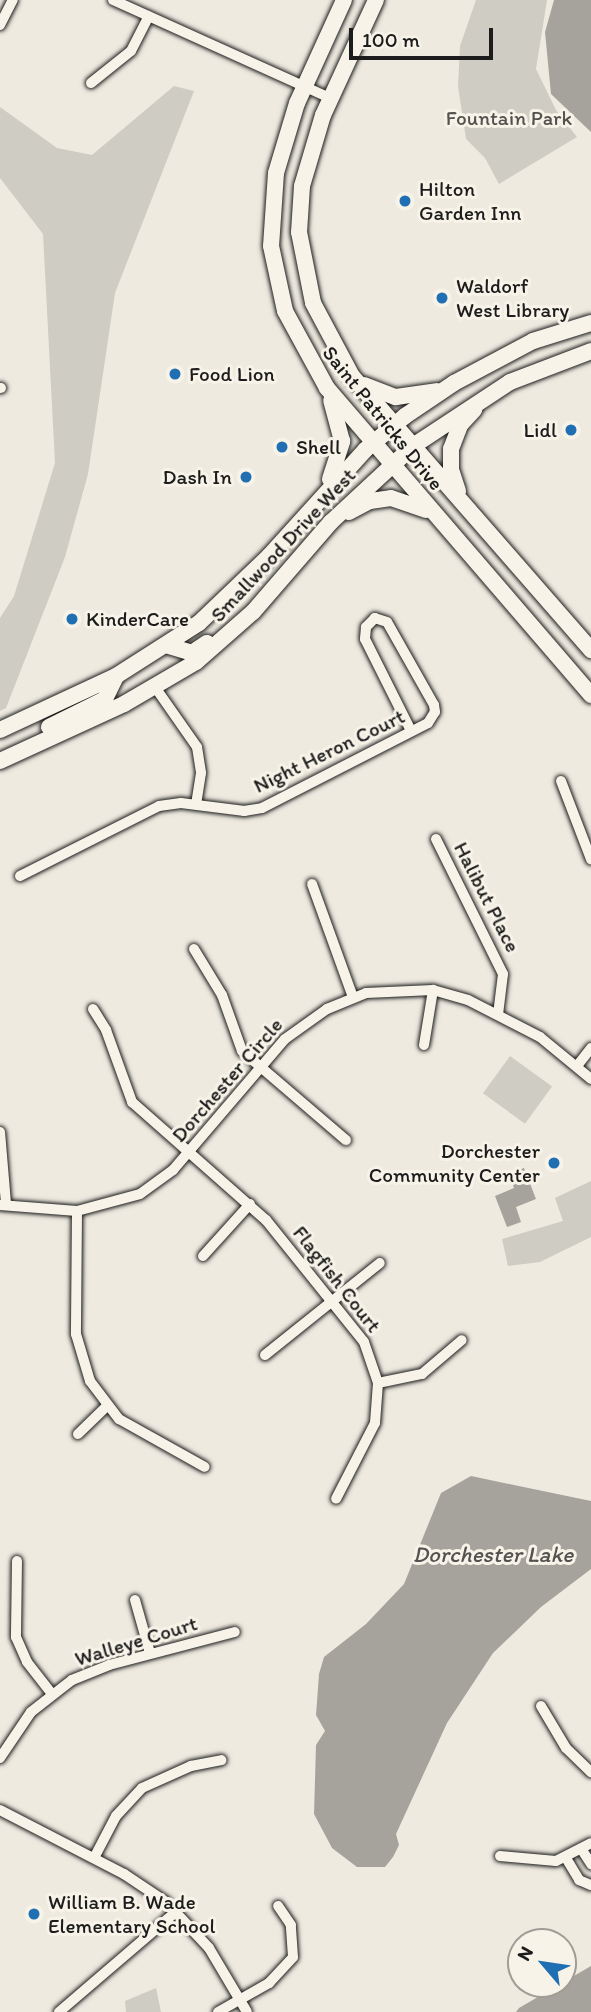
<!DOCTYPE html>
<html>
<head>
<meta charset="utf-8">
<style>
	body { margin:0 }
	#map { position:relative; width:591px; height:2012px; overflow:hidden; background:#eeeae0; font-family:Itim,sans-serif }
	div>[style] { position:absolute }
	.green>* { inset:0; background:#cfccc3; transform-origin:0 0 }
	.water>* { inset:0; background:#a6a39d }
	.roads { filter:drop-shadow(0 0 2px #1c1c1c) drop-shadow(0 0 2px #1c1c1c) }
	.street>* { height:10px; margin:-5px; padding:0 5px; transform-origin:5px; border-radius:5px; background:#f7f3e8 }
	.secondary>* { height:16px; margin:-8px; padding:0 8px; transform-origin:8px; border-radius:8px; background:#f7f3e8 }
	.dots>* { width:19px; height:19px; translate:-50% -50%; box-sizing:border-box; border:4px solid #f7f3e8; border-radius:50% }
	span { translate:-50% -50%; white-space:nowrap; text-align:center; line-height:1.15; -webkit-text-stroke:6px #f7f3e8; paint-order:stroke }
	.park-label { font-size:21px; color:#52514e }
	.poi-label { font-size:21px; color:#1c1c1c }
	.left { translate:0 -50%; text-align:left }
	.right { translate:-100% -50%; text-align:right }
	.street-label { font-size:21px; color:#1c1c1c }
	.water-label { font-size:23px; color:#535250; font-style:italic }
	.north { position:absolute; left:507px; top:1928px; width:70px; height:70px; box-sizing:border-box; background:#f7f3e8; border:2px solid #9f9d96; border-radius:50%; rotate:299deg; font-size:19px; font-weight:700; line-height:28px; text-align:center; color:#1c1c1c }
	.north::after { content:''; display:block; margin:auto; width:24px; height:32px; background:#1f6fb2; clip-path:polygon(50% 0,100% 100%,50% 72%,0 100%) }
	.scale { position:absolute; left:349px; top:28px; width:144px; height:32px; box-sizing:border-box; border:4px solid #1c1c1c; border-top:0; padding-left:9px; font-size:21px; line-height:24px; white-space:nowrap; color:#1c1c1c; -webkit-text-stroke:5px #f7f3e8; paint-order:stroke }
</style>
</head>
<body>
<div id="map">
	<div class="green">
		<i style="clip-path:polygon(476px 0,547px 0,536px 69px,556px 110px,577px 137px,499px 184px,485px 158px,466px 139px,458px 86px,460px 46px)"></i>
		<i style="clip-path:polygon(174px 86px,194px 91px,115px 293px,88px 474px,65px 557px,6px 708px,0 711px,0 618px,14px 596px,55px 463px,43px 234px,0 178px,0 107px,57px 148px,92px 155px)"></i>
		<i style="left:510px;top:1056px;width:52px;height:46px;rotate:36deg"></i>
		<i style="clip-path:polygon(591px 1181px,591px 1237px,540px 1262px,508px 1266px,502px 1239px,563px 1221px,555px 1198px)"></i>
		<i style="clip-path:polygon(156px 1988px,161px 2012px,126px 2012px,125px 2001px)"></i>
	</div>
	<div class="water">
		<i style="clip-path:polygon(554px 0,591px 0,591px 132px,551px 94px,545px 32px)"></i>
		<i style="clip-path:polygon(524px 1168px,536px 1199px,516px 1207px,521px 1222px,507px 1227px,495px 1196px,514px 1188px,509px 1173px)"></i>
		<i style="clip-path:polygon(471px 1476px,591px 1501px,591px 1569px,541px 1607px,493px 1653px,447px 1723px,396px 1834px,399px 1845px,393px 1857px,385px 1867px,357px 1867px,332px 1848px,314px 1814px,316px 1745px,325px 1731px,316px 1715px,319px 1674px,324px 1657px,366px 1624px,404px 1584px,441px 1493px)"></i>
		<i style="clip-path:polygon(591px 1966px,591px 2012px,516px 2012px,519px 2008px)"></i>
	</div>
	<div class="roads">
		<div class="street">
			<i style="left:113px;top:0;width:238px;rotate:24.3deg"></i>
			<i style="left:0;top:25px;width:28px;rotate:-63deg"></i>
			<i style="left:91px;top:83px;width:51px;rotate:-38.7deg"></i>
			<i style="left:131px;top:51px;width:39px;rotate:-63deg"></i>
			<i style="left:0;top:388px;width:1px"></i>
			<i style="left:155px;top:687px;width:73px;rotate:55deg"></i>
			<i style="left:197px;top:747px;width:26px;rotate:81deg"></i>
			<i style="left:201px;top:773px;width:31px;rotate:99deg"></i>
			<i style="left:561px;top:781px;width:84px;rotate:69deg"></i>
			<i style="left:436px;top:839px;width:151px;rotate:63.6deg"></i>
			<i style="left:503px;top:974px;width:39px;rotate:97deg"></i>
			<i style="left:20px;top:876px;width:156px;rotate:-26.7deg"></i>
			<i style="left:159px;top:806px;width:22px;rotate:-8deg"></i>
			<i style="left:181px;top:803px;width:64px;rotate:7.2deg"></i>
			<i style="left:244px;top:811px;width:18px;rotate:-9deg"></i>
			<i style="left:262px;top:808px;width:186px;rotate:-27.1deg"></i>
			<i style="left:428px;top:723px;width:13px;rotate:-58deg"></i>
			<i style="left:435px;top:712px;width:7px;rotate:-98deg"></i>
			<i style="left:434px;top:705px;width:95px;rotate:-119.5deg"></i>
			<i style="left:387px;top:622px;width:13px;rotate:-162deg"></i>
			<i style="left:375px;top:618px;width:13px;rotate:135deg"></i>
			<i style="left:366px;top:627px;width:12px;rotate:95deg"></i>
			<i style="left:365px;top:639px;width:103px;rotate:63.4deg"></i>
			<i style="left:312px;top:884px;width:120px;rotate:70.1deg"></i>
			<i style="left:194px;top:949px;width:54px;rotate:58.7deg"></i>
			<i style="left:222px;top:995px;width:59px;rotate:70.3deg"></i>
			<i style="left:242px;top:1051px;width:137px;rotate:40.6deg"></i>
			<i style="left:93px;top:1009px;width:25px;rotate:58deg"></i>
			<i style="left:106px;top:1030px;width:77px;rotate:70.1deg"></i>
			<i style="left:132px;top:1102px;width:179px;rotate:41.4deg"></i>
			<i style="left:266px;top:1220px;width:156px;rotate:51.2deg"></i>
			<i style="left:364px;top:1342px;width:43px;rotate:71.1deg"></i>
			<i style="left:378px;top:1383px;width:40px;rotate:94.3deg"></i>
			<i style="left:375px;top:1423px;width:85px;rotate:117.2deg"></i>
			<i style="left:424px;top:1045px;width:56px;rotate:-80.7deg"></i>
			<i style="left:577px;top:1066px;width:23px;rotate:-52deg"></i>
			<i style="left:0;top:1132px;width:72px;rotate:85.2deg"></i>
			<i style="left:0;top:1205px;width:77px;rotate:4.5deg"></i>
			<i style="left:77px;top:1211px;width:65px;rotate:-15.1deg"></i>
			<i style="left:140px;top:1194px;width:41px;rotate:-36deg"></i>
			<i style="left:173px;top:1170px;width:172px;rotate:-49.5deg"></i>
			<i style="left:285px;top:1039px;width:52px;rotate:-35.5deg"></i>
			<i style="left:327px;top:1009px;width:42px;rotate:-22.3deg"></i>
			<i style="left:366px;top:993px;width:67px;rotate:-2.6deg"></i>
			<i style="left:433px;top:990px;width:36px;rotate:16deg"></i>
			<i style="left:468px;top:1000px;width:81px;rotate:27.2deg"></i>
			<i style="left:540px;top:1037px;width:66px;rotate:39.5deg"></i>
			<i style="left:77px;top:1211px;width:123px;rotate:90.5deg"></i>
			<i style="left:76px;top:1334px;width:49px;rotate:73.4deg"></i>
			<i style="left:90px;top:1381px;width:48px;rotate:52.7deg"></i>
			<i style="left:119px;top:1419px;width:98px;rotate:29.2deg"></i>
			<i style="left:203px;top:1256px;width:70px;rotate:-47.9deg"></i>
			<i style="left:265px;top:1355px;width:147px;rotate:-38.7deg"></i>
			<i style="left:378px;top:1383px;width:45px;rotate:-11.6deg"></i>
			<i style="left:422px;top:1374px;width:52px;rotate:-40.4deg"></i>
			<i style="left:78px;top:1434px;width:40px;rotate:-44deg"></i>
			<i style="left:17px;top:1561px;width:76px;rotate:90.8deg"></i>
			<i style="left:16px;top:1637px;width:27px;rotate:66deg"></i>
			<i style="left:27px;top:1662px;width:39px;rotate:52deg"></i>
			<i style="left:135px;top:1600px;width:55px;rotate:74.2deg"></i>
			<i style="left:541px;top:1706px;width:49px;rotate:59.2deg"></i>
			<i style="left:566px;top:1748px;width:35px;rotate:44deg"></i>
			<i style="left:0;top:1758px;width:55px;rotate:-56deg"></i>
			<i style="left:31px;top:1712px;width:52px;rotate:-38deg"></i>
			<i style="left:72px;top:1680px;width:40px;rotate:-22deg"></i>
			<i style="left:109px;top:1665px;width:130px;rotate:-14.7deg"></i>
			<i style="left:0;top:1810px;width:140px;rotate:27.3deg"></i>
			<i style="left:124px;top:1874px;width:50px;rotate:33.7deg"></i>
			<i style="left:166px;top:1902px;width:63px;rotate:46.9deg"></i>
			<i style="left:209px;top:1948px;width:74px;rotate:59.3deg"></i>
			<i style="left:582px;top:1850px;width:17px;rotate:57deg"></i>
			<i style="left:500px;top:1856px;width:56px;rotate:5.1deg"></i>
			<i style="left:556px;top:1861px;width:39px;rotate:-27deg"></i>
			<i style="left:94px;top:1858px;width:47px;rotate:-62.4deg"></i>
			<i style="left:116px;top:1816px;width:38px;rotate:-47deg"></i>
			<i style="left:142px;top:1788px;width:54px;rotate:-24.2deg"></i>
			<i style="left:191px;top:1766px;width:31px;rotate:-11deg"></i>
			<i style="left:566px;top:1858px;width:26px;rotate:59deg"></i>
			<i style="left:579px;top:1880px;width:13px;rotate:23deg"></i>
			<i style="left:59px;top:2012px;width:155px;rotate:-40.6deg"></i>
			<i style="left:218px;top:2012px;width:59px;rotate:-29.6deg"></i>
			<i style="left:269px;top:1983px;width:35px;rotate:-47deg"></i>
			<i style="left:293px;top:1957px;width:32px;rotate:-94deg"></i>
			<i style="left:291px;top:1925px;width:23px;rotate:-124deg"></i>
		</div>
		<div class="secondary">
			<i style="left:344px;top:0;width:113px;rotate:114.5deg"></i>
			<i style="left:297px;top:103px;width:73px;rotate:106.7deg"></i>
			<i style="left:276px;top:173px;width:73px;rotate:93.9deg"></i>
			<i style="left:271px;top:246px;width:66px;rotate:77.8deg"></i>
			<i style="left:285px;top:311px;width:88px;rotate:61.4deg"></i>
			<i style="left:327px;top:388px;width:405px;rotate:49.3deg"></i>
			<i style="left:376px;top:0;width:127px;rotate:114.7deg"></i>
			<i style="left:323px;top:115px;width:74px;rotate:106.5deg"></i>
			<i style="left:302px;top:186px;width:46px;rotate:93.7deg"></i>
			<i style="left:299px;top:232px;width:72px;rotate:78.8deg"></i>
			<i style="left:313px;top:303px;width:83px;rotate:61.9deg"></i>
			<i style="left:352px;top:376px;width:364px;rotate:48.9deg"></i>
			<i style="left:364px;top:385px;width:34px;rotate:21deg"></i>
			<i style="left:396px;top:397px;width:41px;rotate:-8.3deg"></i>
			<i style="left:330px;top:479px;width:40px;rotate:-72deg"></i>
			<i style="left:342px;top:441px;width:42px;rotate:-105deg"></i>
			<i style="left:458px;top:491px;width:23px;rotate:-108deg"></i>
			<i style="left:451px;top:469px;width:20px;rotate:-90deg"></i>
			<i style="left:451px;top:449px;width:26px;rotate:-69deg"></i>
			<i style="left:460px;top:425px;width:21px;rotate:-47deg"></i>
			<i style="left:349px;top:512px;width:24px;rotate:-28deg"></i>
			<i style="left:370px;top:501px;width:21px;rotate:-8deg"></i>
			<i style="left:391px;top:498px;width:37px;rotate:19deg"></i>
			<i style="left:166px;top:645px;width:27px;rotate:17deg"></i>
			<i style="left:192px;top:653px;width:18px;rotate:-34deg"></i>
			<i style="left:49px;top:727px;width:63px;rotate:-26.6deg"></i>
			<i style="left:105px;top:699px;width:25px;rotate:-64deg"></i>
			<i style="left:0;top:730px;width:128px;rotate:-25deg"></i>
			<i style="left:116px;top:676px;width:98px;rotate:-32.6deg"></i>
			<i style="left:199px;top:623px;width:97px;rotate:-43.7deg"></i>
			<i style="left:269px;top:556px;width:143px;rotate:-47.8deg"></i>
			<i style="left:365px;top:450px;width:52px;rotate:-40.4deg"></i>
			<i style="left:405px;top:416px;width:59px;rotate:-34deg"></i>
			<i style="left:454px;top:383px;width:89px;rotate:-28deg"></i>
			<i style="left:533px;top:341px;width:61px;rotate:-17.2deg"></i>
			<i style="left:0;top:761px;width:136px;rotate:-24.7deg"></i>
			<i style="left:124px;top:704px;width:83px;rotate:-30.3deg"></i>
			<i style="left:196px;top:662px;width:76px;rotate:-41.3deg"></i>
			<i style="left:253px;top:612px;width:119px;rotate:-49.1deg"></i>
			<i style="left:331px;top:522px;width:112px;rotate:-42.8deg"></i>
			<i style="left:413px;top:446px;width:116px;rotate:-33.4deg"></i>
			<i style="left:510px;top:382px;width:87px;rotate:-20.9deg"></i>
		</div>
	</div>
	<div class="dots">
		<i style="left:405px;top:201px;background:#1f6fb2"></i>
		<i style="left:442px;top:298px;background:#1f6fb2"></i>
		<i style="left:175px;top:374px;background:#1f6fb2"></i>
		<i style="left:571px;top:430px;background:#1f6fb2"></i>
		<i style="left:282px;top:447px;background:#1f6fb2"></i>
		<i style="left:246px;top:477px;background:#1f6fb2"></i>
		<i style="left:72px;top:619px;background:#1f6fb2"></i>
		<i style="left:554px;top:1163px;background:#1f6fb2"></i>
		<i style="left:34px;top:1914px;background:#1f6fb2"></i>
	</div>
	<div class="park-label">
		<span style="left:509px;top:118px">Fountain Park</span>
	</div>
	<div class="poi-label">
		<span class="left" style="left:419px;top:201px">Hilton<br>Garden Inn</span>
		<span class="left" style="left:456px;top:298px">Waldorf<br>West Library</span>
		<span class="left" style="left:189px;top:374px">Food Lion</span>
		<span class="right" style="left:557px;top:430px">Lidl</span>
		<span class="left" style="left:296px;top:447px">Shell</span>
		<span class="right" style="left:232px;top:477px">Dash In</span>
		<span class="left" style="left:86px;top:619px">KinderCare</span>
		<span class="right" style="left:540px;top:1163px">Dorchester<br>Community Center</span>
		<span class="left" style="left:48px;top:1914px">William B. Wade<br>Elementary School</span>
	</div>
	<div class="street-label">
		<span style="left:383px;top:418px;rotate:51deg">Saint Patricks Drive</span>
		<span style="left:283px;top:545px;rotate:-47deg">Smallwood Drive West</span>
		<span style="left:329px;top:751px;rotate:-26deg">Night Heron Court</span>
		<span style="left:487px;top:897px;rotate:63deg">Halibut Place</span>
		<span style="left:227px;top:1080px;rotate:-49deg">Dorchester Circle</span>
		<span style="left:337px;top:1279px;rotate:52deg">Flagfish Court</span>
		<span style="left:136px;top:1641px;rotate:-17deg">Walleye Court</span>
	</div>
	<div class="water-label">
		<span style="left:493px;top:1554px">Dorchester Lake</span>
	</div>
	<div class="north">N</div>
	<div class="scale">100 m</div>
</div>
</body>
</html>
